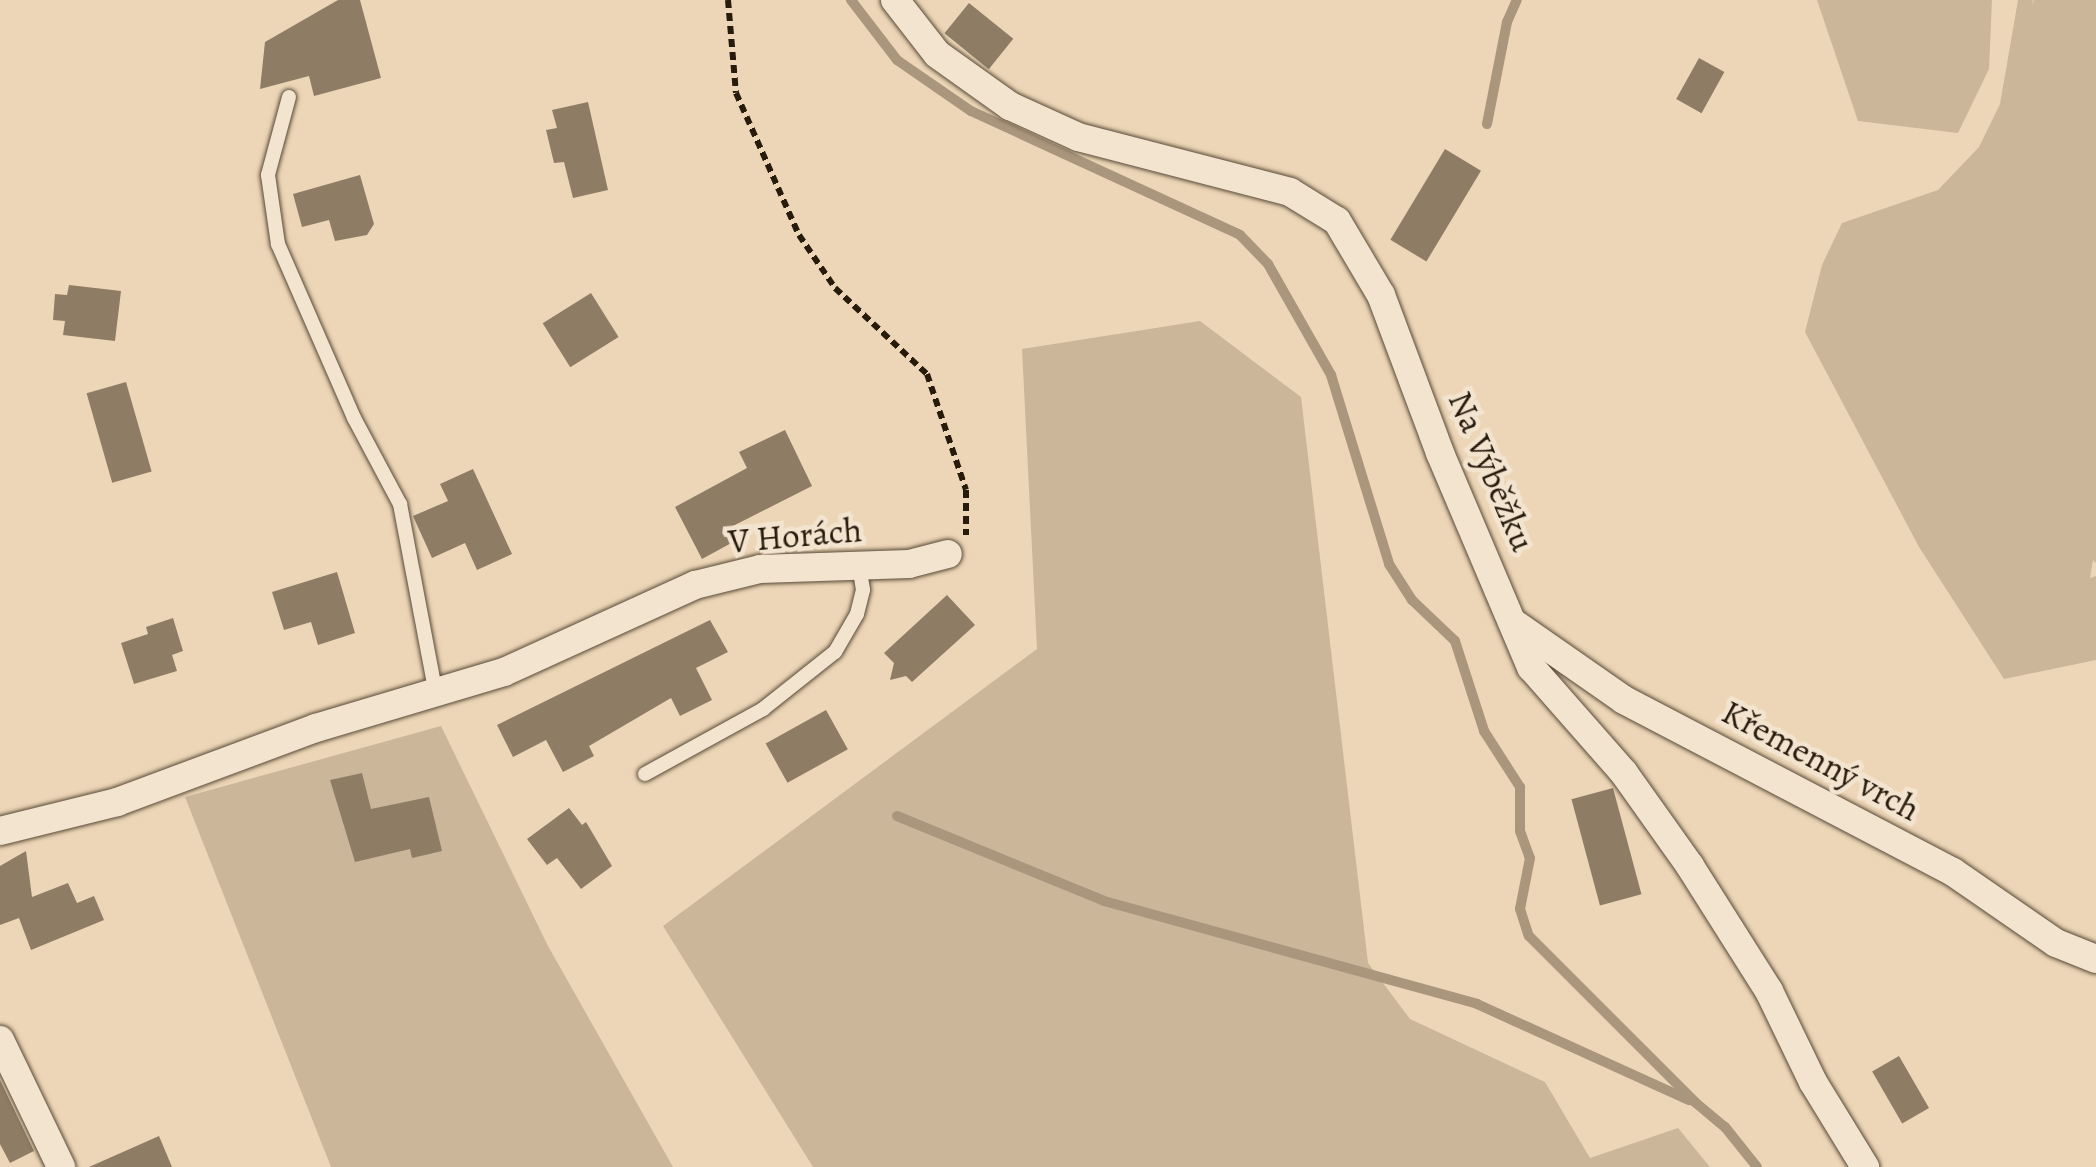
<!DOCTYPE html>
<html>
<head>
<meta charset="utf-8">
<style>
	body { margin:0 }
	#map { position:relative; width:2096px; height:1167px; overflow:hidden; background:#edd6b7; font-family:Alegreya,serif }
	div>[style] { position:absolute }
	.green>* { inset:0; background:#cbb69a }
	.stream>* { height:10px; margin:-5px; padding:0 5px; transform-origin:5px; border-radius:5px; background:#aa967d }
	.building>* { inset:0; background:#8e7c65; transform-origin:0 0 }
	.path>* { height:6px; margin-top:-3px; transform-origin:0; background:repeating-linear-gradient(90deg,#271b0c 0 8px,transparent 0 13px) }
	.roads { filter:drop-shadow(0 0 2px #584a37) drop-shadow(0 0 2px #584a37) }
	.service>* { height:14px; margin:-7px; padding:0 7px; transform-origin:7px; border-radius:7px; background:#f3e4d0 }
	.minor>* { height:28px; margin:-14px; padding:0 14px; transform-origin:14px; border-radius:14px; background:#f3e4d0 }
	span { translate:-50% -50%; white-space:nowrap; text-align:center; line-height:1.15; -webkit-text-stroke:9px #f3e4d0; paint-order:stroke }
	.street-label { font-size:35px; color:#271b0c }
</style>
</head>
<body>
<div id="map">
	<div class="green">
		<i style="clip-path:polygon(1817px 0,1992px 0,1989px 69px,1958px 133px,1858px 121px)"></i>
		<i style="clip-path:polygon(2018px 0,2033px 0,2032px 5px,2034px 0,2096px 0,2096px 563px,2093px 560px,2090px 578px,2096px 576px,2096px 660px,2004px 679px,1919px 547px,1805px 332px,1822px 265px,1842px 223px,1938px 190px,1979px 147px,2000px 104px)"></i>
		<i style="clip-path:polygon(1200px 321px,1301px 397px,1368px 963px,1410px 1019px,1545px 1082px,1590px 1158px,1678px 1128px,1710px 1167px,813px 1167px,663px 926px,1037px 649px,1022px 349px)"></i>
		<i style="clip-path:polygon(441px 726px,548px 946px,673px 1167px,331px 1167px,185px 797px)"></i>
	</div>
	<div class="stream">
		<i style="left:851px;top:0;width:76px;rotate:52.5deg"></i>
		<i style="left:897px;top:60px;width:90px;rotate:34.6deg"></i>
		<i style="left:971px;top:111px;width:296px;rotate:24.7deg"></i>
		<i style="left:1240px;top:235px;width:40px;rotate:46deg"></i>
		<i style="left:1268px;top:264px;width:128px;rotate:60.4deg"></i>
		<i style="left:1331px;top:375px;width:198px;rotate:72.9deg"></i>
		<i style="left:1389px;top:564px;width:43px;rotate:57.4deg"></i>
		<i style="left:1412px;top:600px;width:59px;rotate:43.6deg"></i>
		<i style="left:1455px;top:641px;width:95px;rotate:72.1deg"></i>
		<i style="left:1484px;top:731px;width:67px;rotate:57.3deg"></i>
		<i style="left:1520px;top:787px;width:44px;rotate:90deg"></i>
		<i style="left:1520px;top:831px;width:29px;rotate:70deg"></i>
		<i style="left:1530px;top:858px;width:52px;rotate:101.1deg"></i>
		<i style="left:1520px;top:909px;width:28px;rotate:72deg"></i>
		<i style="left:1529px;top:936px;width:236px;rotate:45deg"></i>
		<i style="left:1696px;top:1103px;width:38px;rotate:40deg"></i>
		<i style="left:1725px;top:1127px;width:51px;rotate:51.3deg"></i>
		<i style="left:1487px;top:124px;width:104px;rotate:-78.9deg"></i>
		<i style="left:1507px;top:22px;width:24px;rotate:-66deg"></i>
		<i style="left:897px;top:816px;width:224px;rotate:22.3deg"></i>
		<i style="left:1104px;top:901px;width:387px;rotate:15.4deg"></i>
		<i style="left:1477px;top:1004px;width:233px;rotate:24.4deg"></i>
	</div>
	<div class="building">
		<i style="clip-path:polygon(338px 0,360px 0,381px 78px,314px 96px,309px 76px,260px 89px,265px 42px)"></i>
		<i style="left:969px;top:3px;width:57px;height:39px;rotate:39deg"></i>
		<i style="left:1699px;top:58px;width:29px;height:47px;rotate:29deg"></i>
		<i style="clip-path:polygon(588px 102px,608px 190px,573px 198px,564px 162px,554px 163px,546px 130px,557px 128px,552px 110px)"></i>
		<i style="left:1445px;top:149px;width:42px;height:106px;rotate:31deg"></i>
		<i style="clip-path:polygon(360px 175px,374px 224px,367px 235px,335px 241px,329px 220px,302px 227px,293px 194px)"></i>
		<i style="clip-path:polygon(69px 285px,121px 291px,115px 341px,63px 335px,65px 321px,53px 320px,55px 294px,67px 295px)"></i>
		<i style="left:591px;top:293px;width:52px;height:57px;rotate:58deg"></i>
		<i style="left:126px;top:382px;width:93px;height:41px;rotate:74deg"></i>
		<i style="clip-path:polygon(785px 430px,812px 486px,729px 528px,735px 541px,702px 559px,675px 507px,747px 468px,739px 452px)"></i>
		<i style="clip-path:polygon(473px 469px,512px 554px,477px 570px,465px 543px,432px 558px,413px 516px,448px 501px,440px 484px)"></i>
		<i style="clip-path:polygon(337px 572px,355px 633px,318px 645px,311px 622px,284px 630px,272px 592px)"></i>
		<i style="clip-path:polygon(947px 595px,975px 625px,912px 682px,906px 676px,890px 680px,894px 663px,884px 653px)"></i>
		<i style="clip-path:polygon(173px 618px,183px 651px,172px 655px,177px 671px,134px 684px,121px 643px,148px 634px,146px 627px)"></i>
		<i style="clip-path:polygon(710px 620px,728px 652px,696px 668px,712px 700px,680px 716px,671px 698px,589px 746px,594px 756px,563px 772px,546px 740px,513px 757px,497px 725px)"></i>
		<i style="left:826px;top:710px;width:45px;height:69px;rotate:61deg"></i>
		<i style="clip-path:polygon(362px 773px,371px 809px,429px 797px,442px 851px,412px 858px,410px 849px,355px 862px,330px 780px)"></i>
		<i style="left:1613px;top:788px;width:110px;height:43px;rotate:75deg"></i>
		<i style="clip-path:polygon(569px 808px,582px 825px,586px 822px,612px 866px,581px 889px,557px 858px,547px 865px,527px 839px)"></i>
		<i style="clip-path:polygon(26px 851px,32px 897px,68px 883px,77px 903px,94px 896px,104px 920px,31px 950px,19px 918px,0 925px,0 866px)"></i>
		<i style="left:1899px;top:1056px;width:60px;height:31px;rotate:60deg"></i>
		<i style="clip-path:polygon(0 1080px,34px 1151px,10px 1163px,0 1144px)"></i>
		<i style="clip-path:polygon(159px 1136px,172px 1167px,89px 1167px)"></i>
	</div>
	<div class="path">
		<i style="left:728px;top:0;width:93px;rotate:85.1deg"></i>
		<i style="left:736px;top:93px;width:155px;rotate:66.1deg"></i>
		<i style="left:799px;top:235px;width:64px;rotate:55.8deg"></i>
		<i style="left:835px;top:288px;width:126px;rotate:43.1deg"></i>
		<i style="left:927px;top:374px;width:122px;rotate:71.4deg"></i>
		<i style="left:966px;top:490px;width:45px;rotate:90deg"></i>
	</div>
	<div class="roads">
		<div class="service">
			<i style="left:289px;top:97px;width:81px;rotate:105.1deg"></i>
			<i style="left:268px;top:175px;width:70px;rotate:81.8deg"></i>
			<i style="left:278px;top:244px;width:190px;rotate:66.4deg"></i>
			<i style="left:354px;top:418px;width:98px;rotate:61.9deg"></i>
			<i style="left:400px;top:504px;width:193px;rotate:79.3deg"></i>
			<i style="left:645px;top:774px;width:135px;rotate:-28.8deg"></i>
			<i style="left:763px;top:709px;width:92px;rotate:-38.4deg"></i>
			<i style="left:835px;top:652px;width:44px;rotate:-59.9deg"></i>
			<i style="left:857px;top:614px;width:25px;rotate:-76deg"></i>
			<i style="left:863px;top:590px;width:25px;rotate:-99deg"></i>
		</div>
		<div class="minor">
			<i style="left:895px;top:0;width:68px;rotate:52.1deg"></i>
			<i style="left:937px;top:54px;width:90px;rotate:35.5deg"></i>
			<i style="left:1010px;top:106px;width:75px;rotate:24.5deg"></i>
			<i style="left:1078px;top:137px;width:219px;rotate:14.5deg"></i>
			<i style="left:1290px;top:192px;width:55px;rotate:31.7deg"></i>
			<i style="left:1337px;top:221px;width:86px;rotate:59.3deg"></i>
			<i style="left:1381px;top:295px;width:169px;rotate:69.5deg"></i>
			<i style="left:1440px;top:453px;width:233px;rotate:67deg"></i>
			<i style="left:1531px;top:667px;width:141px;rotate:48.7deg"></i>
			<i style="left:1624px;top:773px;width:114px;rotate:54.6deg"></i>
			<i style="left:1690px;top:866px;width:148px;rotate:57.7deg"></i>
			<i style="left:1769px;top:991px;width:101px;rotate:64.2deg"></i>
			<i style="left:1813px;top:1082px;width:100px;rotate:58.5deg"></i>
			<i style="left:1515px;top:624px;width:133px;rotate:34.9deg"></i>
			<i style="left:1624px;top:700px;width:371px;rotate:27.6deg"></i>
			<i style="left:1953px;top:872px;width:125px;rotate:34.6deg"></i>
			<i style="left:2056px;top:943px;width:43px;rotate:21.8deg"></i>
			<i style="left:0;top:831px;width:121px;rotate:-13.9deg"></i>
			<i style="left:117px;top:802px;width:212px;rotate:-20.4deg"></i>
			<i style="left:316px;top:728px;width:196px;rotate:-16.6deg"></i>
			<i style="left:504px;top:672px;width:210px;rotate:-24.5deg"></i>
			<i style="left:695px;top:585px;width:67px;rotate:-13.8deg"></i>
			<i style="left:760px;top:569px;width:149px;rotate:-1.9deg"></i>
			<i style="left:909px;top:564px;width:40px;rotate:-14.4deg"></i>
			<i style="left:0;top:1040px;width:141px;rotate:64.3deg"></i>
		</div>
	</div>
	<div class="street-label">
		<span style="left:1492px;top:471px;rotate:67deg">Na Výběžku</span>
		<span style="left:795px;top:535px;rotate:-5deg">V Horách</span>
		<span style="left:1821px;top:760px;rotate:28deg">Křemenný vrch</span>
	</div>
</div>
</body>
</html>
